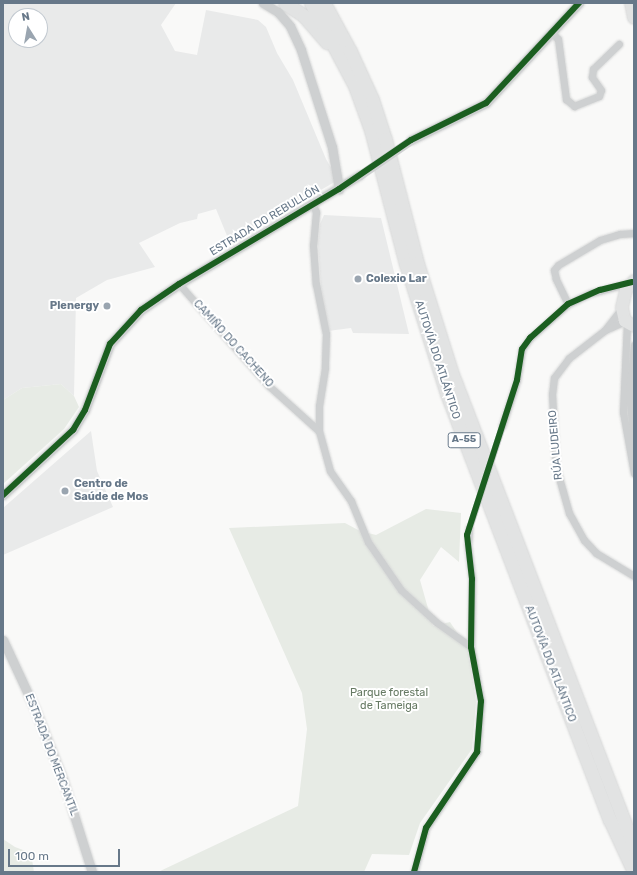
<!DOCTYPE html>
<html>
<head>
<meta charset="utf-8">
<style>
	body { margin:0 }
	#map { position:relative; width:637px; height:875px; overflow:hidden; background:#f9f9f8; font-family:Rubik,sans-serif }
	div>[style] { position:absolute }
	.built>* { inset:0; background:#e9eaea }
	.green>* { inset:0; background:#e7ebe5 }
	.roads { filter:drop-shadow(0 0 1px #d6d7d7) drop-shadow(0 0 1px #d6d7d7) }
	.minor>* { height:7px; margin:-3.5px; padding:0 3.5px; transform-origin:3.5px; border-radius:3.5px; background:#ced0d1 }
	.tertiary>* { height:9px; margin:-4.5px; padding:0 4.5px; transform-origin:4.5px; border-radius:4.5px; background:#ced0d1 }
	.trunk>* { height:12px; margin:-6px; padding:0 6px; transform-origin:6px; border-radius:6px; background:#e2e3e3 }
	.motorway>* { height:13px; margin:-6.5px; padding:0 6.5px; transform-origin:6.5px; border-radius:6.5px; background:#e2e3e3 }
	.minor-bridge>* { height:7px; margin:-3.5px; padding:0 3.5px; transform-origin:3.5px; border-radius:3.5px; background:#ced0d1 }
	.tertiary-bridge>* { height:9px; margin:-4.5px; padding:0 4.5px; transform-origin:4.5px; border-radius:4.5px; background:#ced0d1 }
	.cycleway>* { height:6px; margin:-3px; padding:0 3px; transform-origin:3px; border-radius:3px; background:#1b5e20 }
	.dots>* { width:11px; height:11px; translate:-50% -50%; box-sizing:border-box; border:2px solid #fff; border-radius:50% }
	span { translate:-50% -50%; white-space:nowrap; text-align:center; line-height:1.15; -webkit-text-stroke:4px #fff; paint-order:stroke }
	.shield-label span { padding:1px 3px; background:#fff; border:1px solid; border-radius:3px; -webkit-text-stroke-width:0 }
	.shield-label { font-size:10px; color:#677889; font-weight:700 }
	.street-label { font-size:11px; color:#677889 }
	.poi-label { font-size:11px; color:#677889; font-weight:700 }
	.left { translate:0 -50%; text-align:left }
	.right { translate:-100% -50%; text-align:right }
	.park-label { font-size:11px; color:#667a63 }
	.frame { position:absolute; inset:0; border:4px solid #677889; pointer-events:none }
	.north { position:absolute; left:8px; top:8px; width:40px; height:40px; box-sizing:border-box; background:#fff; border:1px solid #c2c9d0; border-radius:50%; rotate:349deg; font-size:11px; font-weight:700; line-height:16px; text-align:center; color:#677889 }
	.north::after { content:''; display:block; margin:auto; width:14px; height:18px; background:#9aa5b0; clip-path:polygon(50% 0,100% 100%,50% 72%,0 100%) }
	.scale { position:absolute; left:8px; top:849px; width:112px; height:18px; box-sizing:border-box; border:2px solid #677889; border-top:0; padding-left:5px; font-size:12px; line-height:14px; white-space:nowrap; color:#677889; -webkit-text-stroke:3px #fff; paint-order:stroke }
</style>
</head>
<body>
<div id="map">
	<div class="built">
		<i style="clip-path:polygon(evenodd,3px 3px,176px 3px,161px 25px,175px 51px,197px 55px,206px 10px,258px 20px,266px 27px,277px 53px,293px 80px,326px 159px,338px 180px,230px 243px,216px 209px,198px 214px,197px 219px,180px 223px,139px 243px,155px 267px,107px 280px,76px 298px,74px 396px,61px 384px,22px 388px,3px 400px,3px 3px,16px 16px,40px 16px,40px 40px,16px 40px,16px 16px)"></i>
		<i style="clip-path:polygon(324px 215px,381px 218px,409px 334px,353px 333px,351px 328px,328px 331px,321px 287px,318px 244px,320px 224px)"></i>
		<i style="clip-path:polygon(91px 431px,97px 471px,113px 507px,3px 555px,3px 508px)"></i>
	</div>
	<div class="green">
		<i style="clip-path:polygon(61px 384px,74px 396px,79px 407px,64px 429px,3px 484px,3px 400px,22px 388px)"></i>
		<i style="clip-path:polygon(426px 509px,461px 513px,459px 562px,441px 547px,420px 580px,433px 626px,450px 622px,468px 649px,476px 702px,472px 749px,420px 823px,409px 855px,372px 854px,364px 872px,158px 872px,298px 806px,307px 729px,302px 693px,229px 528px,345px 523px,360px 531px,376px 535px)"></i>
		<i style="clip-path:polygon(3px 839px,15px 847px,31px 853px,34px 872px,3px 872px)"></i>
	</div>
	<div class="roads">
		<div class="minor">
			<i style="left:552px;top:33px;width:8px;rotate:45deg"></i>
			<i style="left:558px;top:39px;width:61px;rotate:82.4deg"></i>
			<i style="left:566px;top:99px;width:11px;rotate:41deg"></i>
			<i style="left:574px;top:106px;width:27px;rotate:-22deg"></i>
			<i style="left:599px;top:96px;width:6px;rotate:-72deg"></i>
			<i style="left:601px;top:90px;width:16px;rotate:-125deg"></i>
			<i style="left:592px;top:77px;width:8px;rotate:-83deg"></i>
			<i style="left:593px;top:69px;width:36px;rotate:-44deg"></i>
			<i style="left:313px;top:205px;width:8px;rotate:67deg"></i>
			<i style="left:316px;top:212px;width:33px;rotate:95deg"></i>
			<i style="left:313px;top:245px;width:39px;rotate:86deg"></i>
			<i style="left:316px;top:284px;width:51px;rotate:78.7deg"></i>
			<i style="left:326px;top:334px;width:34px;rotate:92deg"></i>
			<i style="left:325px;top:368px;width:38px;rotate:99deg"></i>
			<i style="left:319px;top:406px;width:25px;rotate:90deg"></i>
			<i style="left:179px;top:284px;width:136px;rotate:48.6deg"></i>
			<i style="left:269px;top:386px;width:67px;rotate:42deg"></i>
			<i style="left:319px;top:431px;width:41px;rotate:74.6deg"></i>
			<i style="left:330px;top:471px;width:37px;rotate:55deg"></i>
			<i style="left:351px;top:501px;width:44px;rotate:67.5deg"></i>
			<i style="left:368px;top:542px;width:58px;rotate:55.5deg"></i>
			<i style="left:401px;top:590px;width:47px;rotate:42.4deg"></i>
			<i style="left:436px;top:622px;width:43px;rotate:35.5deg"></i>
			<i style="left:568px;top:304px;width:28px;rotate:-116deg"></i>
			<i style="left:556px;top:279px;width:9px;rotate:-103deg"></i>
			<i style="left:554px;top:270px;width:6px;rotate:-51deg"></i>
			<i style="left:558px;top:265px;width:49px;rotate:-30.8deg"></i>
			<i style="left:600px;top:240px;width:21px;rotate:-17deg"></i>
			<i style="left:620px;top:234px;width:14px;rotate:-4deg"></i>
			<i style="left:622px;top:308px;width:28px;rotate:128deg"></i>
			<i style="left:605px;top:330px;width:22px;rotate:-24deg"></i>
			<i style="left:627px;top:323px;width:89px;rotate:92.6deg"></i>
			<i style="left:623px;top:412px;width:62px;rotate:79.8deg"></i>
			<i style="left:605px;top:330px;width:46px;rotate:142.1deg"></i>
			<i style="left:569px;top:358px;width:25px;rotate:127deg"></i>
			<i style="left:554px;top:378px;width:16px;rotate:97deg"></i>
			<i style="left:552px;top:394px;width:73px;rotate:86.9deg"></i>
			<i style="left:556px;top:467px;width:48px;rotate:74.2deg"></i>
			<i style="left:569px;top:513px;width:31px;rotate:61deg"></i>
			<i style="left:584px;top:540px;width:18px;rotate:47deg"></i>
			<i style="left:596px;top:553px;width:44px;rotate:31.2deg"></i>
			<i style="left:634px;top:345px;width:48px;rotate:95.9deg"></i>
			<i style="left:629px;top:393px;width:51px;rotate:84.4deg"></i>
			<i style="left:502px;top:426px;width:48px;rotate:-71.9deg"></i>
			<i style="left:517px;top:380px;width:31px;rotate:-81deg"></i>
			<i style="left:522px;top:349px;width:14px;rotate:-54deg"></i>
			<i style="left:530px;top:338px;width:51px;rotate:-41.8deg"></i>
			<i style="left:568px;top:304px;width:25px;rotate:-26deg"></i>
			<i style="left:591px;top:293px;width:42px;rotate:-15deg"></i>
			<i style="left:414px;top:872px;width:46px;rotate:-74.7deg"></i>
			<i style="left:426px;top:828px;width:92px;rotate:-56.1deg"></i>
			<i style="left:477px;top:752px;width:51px;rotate:-85.5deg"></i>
			<i style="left:481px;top:701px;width:55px;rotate:-100.5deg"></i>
			<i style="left:471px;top:647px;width:68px;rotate:-89.2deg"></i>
			<i style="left:472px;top:579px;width:35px;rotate:-97deg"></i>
			<i style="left:468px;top:544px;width:16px;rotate:-86deg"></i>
		</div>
		<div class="tertiary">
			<i style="left:263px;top:3px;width:17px;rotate:31deg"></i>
			<i style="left:278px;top:12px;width:18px;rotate:49deg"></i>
			<i style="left:290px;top:26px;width:26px;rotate:65deg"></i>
			<i style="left:301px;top:50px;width:102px;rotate:72.3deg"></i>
			<i style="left:332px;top:147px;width:43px;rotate:80.5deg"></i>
			<i style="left:411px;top:140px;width:84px;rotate:-26.3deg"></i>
			<i style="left:486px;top:103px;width:137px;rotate:-47.1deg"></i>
			<i style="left:3px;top:495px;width:96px;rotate:-42.9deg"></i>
			<i style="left:73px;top:430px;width:23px;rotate:-59deg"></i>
			<i style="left:85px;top:410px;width:71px;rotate:-69.3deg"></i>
			<i style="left:110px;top:344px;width:46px;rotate:-47.6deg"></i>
			<i style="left:141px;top:310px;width:46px;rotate:-34.4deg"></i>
			<i style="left:179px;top:284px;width:211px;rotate:-31.1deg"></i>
			<i style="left:3px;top:640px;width:76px;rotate:65.1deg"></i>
			<i style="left:35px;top:709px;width:76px;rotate:68.5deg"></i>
			<i style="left:63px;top:780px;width:96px;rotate:72.5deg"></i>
		</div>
		<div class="trunk">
			<i style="left:631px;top:3px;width:15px;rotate:79deg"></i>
			<i style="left:634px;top:281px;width:12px;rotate:132deg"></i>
			<i style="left:626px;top:290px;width:18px;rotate:103deg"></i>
			<i style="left:622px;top:308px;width:13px;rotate:77deg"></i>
			<i style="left:625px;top:321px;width:10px;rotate:29deg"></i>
		</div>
		<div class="motorway">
			<i style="left:285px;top:3px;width:23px;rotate:34deg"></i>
			<i style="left:304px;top:16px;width:35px;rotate:49deg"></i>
			<i style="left:311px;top:3px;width:94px;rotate:62.1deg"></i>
			<i style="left:355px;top:86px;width:47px;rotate:70deg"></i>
			<i style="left:371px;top:130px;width:138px;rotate:75.4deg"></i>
			<i style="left:406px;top:264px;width:136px;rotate:72.5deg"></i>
			<i style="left:447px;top:394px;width:456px;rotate:69.1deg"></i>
			<i style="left:610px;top:820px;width:57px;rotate:65.2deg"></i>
			<i style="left:324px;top:3px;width:55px;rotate:61.6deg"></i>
			<i style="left:350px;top:51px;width:53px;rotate:65.4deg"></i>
			<i style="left:372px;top:99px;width:42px;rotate:72deg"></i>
			<i style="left:385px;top:139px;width:128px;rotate:75.5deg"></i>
			<i style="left:417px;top:263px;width:113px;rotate:72.5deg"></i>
			<i style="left:451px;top:371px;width:510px;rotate:68.97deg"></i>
		</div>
	</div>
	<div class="minor-bridge">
		<i style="left:469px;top:528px;width:107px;rotate:-72.1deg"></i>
	</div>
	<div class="tertiary-bridge">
		<i style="left:360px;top:175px;width:62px;rotate:-34.5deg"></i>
	</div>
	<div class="cycleway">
		<i style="left:3px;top:495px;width:96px;rotate:-42.9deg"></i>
		<i style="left:73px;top:430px;width:23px;rotate:-59deg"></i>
		<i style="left:85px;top:410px;width:71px;rotate:-69.3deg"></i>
		<i style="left:110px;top:344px;width:46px;rotate:-47.6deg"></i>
		<i style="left:141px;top:310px;width:46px;rotate:-34.4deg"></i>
		<i style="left:179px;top:284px;width:186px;rotate:-30.7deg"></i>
		<i style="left:339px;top:189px;width:87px;rotate:-34.2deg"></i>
		<i style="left:411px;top:140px;width:84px;rotate:-26.3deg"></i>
		<i style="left:486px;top:103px;width:137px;rotate:-47.1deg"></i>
		<i style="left:414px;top:872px;width:46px;rotate:-74.7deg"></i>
		<i style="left:426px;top:828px;width:92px;rotate:-56.1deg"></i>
		<i style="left:477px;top:752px;width:51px;rotate:-85.5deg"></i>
		<i style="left:481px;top:701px;width:55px;rotate:-100.5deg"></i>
		<i style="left:471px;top:647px;width:68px;rotate:-89.2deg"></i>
		<i style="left:472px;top:579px;width:44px;rotate:-96.5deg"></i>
		<i style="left:467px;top:535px;width:163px;rotate:-72.1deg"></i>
		<i style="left:517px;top:380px;width:31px;rotate:-81deg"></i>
		<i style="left:522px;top:349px;width:14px;rotate:-54deg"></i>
		<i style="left:530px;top:338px;width:51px;rotate:-41.8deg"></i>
		<i style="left:568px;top:304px;width:35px;rotate:-24deg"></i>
		<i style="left:600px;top:290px;width:33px;rotate:-14deg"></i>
	</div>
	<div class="dots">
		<i style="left:358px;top:279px;background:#9aa5b0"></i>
		<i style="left:107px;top:306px;background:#9aa5b0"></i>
		<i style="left:65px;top:491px;background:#9aa5b0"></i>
	</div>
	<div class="shield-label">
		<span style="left:464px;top:440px">A-55</span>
	</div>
	<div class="street-label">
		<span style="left:265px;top:221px;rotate:-31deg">ESTRADA DO REBULLÓN</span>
		<span style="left:233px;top:344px;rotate:48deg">CAMIÑO DO CACHENO</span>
		<span style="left:437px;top:360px;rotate:72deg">AUTOVÍA DO ATLÁNTICO</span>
		<span style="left:556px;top:445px;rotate:-95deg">RÚA LUDEIRO</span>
		<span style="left:550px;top:664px;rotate:69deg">AUTOVÍA DO ATLÁNTICO</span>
		<span style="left:51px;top:755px;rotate:69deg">ESTRADA DO MERCANTIL</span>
	</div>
	<div class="poi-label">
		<span class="left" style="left:366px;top:279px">Colexio Lar</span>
		<span class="right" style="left:99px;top:306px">Plenergy</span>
		<span class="left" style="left:74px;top:491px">Centro de<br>Saúde de Mos</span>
	</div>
	<div class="park-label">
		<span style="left:389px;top:700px">Parque forestal<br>de Tameiga</span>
	</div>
	<div class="frame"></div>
	<div class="north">N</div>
	<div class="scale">100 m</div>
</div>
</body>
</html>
